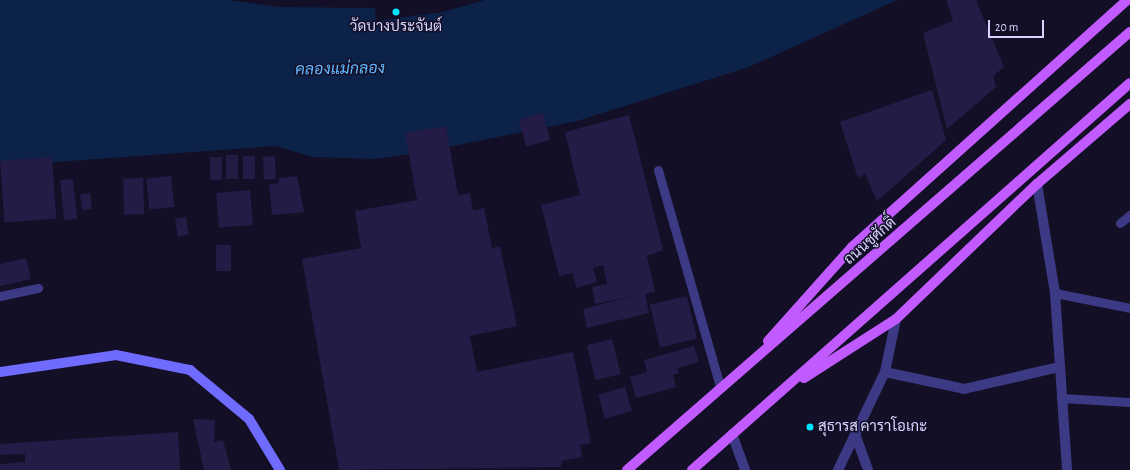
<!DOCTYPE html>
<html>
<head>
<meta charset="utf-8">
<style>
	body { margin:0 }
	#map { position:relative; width:1130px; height:470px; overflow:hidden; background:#130f26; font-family:"Alegreya Sans",Sarabun,sans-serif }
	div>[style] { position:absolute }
	.water>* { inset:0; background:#0c2248 }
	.building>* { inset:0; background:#241b47; transform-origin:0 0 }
	.service>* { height:9px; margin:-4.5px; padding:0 4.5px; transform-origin:4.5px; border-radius:4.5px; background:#3d3a85 }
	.minor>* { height:10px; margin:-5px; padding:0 5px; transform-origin:5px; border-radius:5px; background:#3d3a85 }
	.secondary>* { height:10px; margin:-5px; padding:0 5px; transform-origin:5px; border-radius:5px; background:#6f6bff }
	.primary>* { height:10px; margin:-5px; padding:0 5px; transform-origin:5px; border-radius:5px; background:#c25bff }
	.dots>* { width:11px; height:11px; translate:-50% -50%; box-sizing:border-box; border:2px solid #130f26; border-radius:50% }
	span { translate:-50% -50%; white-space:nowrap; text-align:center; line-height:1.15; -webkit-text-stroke:3px #130f26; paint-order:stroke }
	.poi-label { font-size:15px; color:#d9d4ff }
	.left { translate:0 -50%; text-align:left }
	.street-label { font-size:15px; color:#d9d4ff }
	.water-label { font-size:16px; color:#62b6ff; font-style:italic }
	.scale { position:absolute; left:988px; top:20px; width:56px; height:18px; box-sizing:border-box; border:2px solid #d9d4ff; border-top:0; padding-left:5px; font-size:12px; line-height:14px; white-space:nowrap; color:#d9d4ff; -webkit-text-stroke:3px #130f26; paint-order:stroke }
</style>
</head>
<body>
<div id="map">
	<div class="water">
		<i style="clip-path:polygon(0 0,229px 0,279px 7px,375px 8px,376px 21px,443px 12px,485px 0,897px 0,749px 67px,577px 121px,418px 153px,375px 159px,313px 157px,275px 146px,0 166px)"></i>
	</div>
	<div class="building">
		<i style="clip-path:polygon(946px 0,976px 0,1004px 67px,993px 76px,996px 87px,947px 129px,923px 33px,953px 21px)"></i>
		<i style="clip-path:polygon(932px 90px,946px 140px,877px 201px,865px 174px,858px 178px,840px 122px)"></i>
		<i style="left:543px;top:113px;width:28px;height:25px;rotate:75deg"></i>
		<i style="clip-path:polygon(629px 115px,663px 250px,647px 256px,655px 292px,645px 294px,649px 313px,587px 328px,583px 309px,634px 296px,595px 304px,592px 287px,607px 284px,603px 265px,593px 268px,597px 282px,576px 288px,573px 273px,559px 276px,541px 205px,580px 195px,565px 132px)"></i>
		<i style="clip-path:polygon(446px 126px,458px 195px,470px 193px,473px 211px,484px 208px,492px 248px,500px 246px,517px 326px,470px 336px,477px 372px,573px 352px,591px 443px,580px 445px,582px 457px,562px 461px,561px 467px,339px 470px,302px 259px,361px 248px,355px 211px,417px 200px,405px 133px)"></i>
		<i style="left:226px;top:155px;width:12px;height:24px"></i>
		<i style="left:243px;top:156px;width:12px;height:23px"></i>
		<i style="left:275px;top:156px;width:23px;height:12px;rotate:88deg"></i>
		<i style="left:52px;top:157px;width:62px;height:52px;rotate:86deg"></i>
		<i style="left:210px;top:157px;width:12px;height:23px"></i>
		<i style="left:171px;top:176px;width:31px;height:25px;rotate:84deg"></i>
		<i style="clip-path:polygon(297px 176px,304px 212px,272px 215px,269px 184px,279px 183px,279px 178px)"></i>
		<i style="left:143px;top:178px;width:36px;height:20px;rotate:88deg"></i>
		<i style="left:73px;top:179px;width:40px;height:13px;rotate:84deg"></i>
		<i style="left:250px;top:190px;width:35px;height:34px;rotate:85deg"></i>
		<i style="left:90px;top:193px;width:16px;height:10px;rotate:83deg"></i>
		<i style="left:186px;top:217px;width:18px;height:11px;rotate:81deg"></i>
		<i style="left:216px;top:245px;width:15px;height:26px"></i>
		<i style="clip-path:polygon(26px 258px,31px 279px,0 286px,0 264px)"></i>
		<i style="left:687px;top:296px;width:44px;height:38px;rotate:77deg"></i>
		<i style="left:612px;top:339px;width:36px;height:26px;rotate:76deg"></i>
		<i style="clip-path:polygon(694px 346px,699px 362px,677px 368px,679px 373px,673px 375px,676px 387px,636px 398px,630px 377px,647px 372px,644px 360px)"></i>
		<i style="left:625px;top:387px;width:25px;height:28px;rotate:74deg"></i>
		<i style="clip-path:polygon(193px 419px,215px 420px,214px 442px,223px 440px,231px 470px,204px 470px)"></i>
		<i style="clip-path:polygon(178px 432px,180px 470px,0 470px,0 464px,25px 462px,25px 454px,0 455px,0 444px)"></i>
	</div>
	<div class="service">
		<i style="left:658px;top:170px;width:225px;rotate:74deg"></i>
		<i style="left:1120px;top:223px;width:13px;rotate:-39deg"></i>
		<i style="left:1055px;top:293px;width:76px;rotate:11.3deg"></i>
		<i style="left:0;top:296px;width:39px;rotate:-12deg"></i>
		<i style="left:1061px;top:398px;width:69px;rotate:3.3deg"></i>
	</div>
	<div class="minor">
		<i style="left:1037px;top:184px;width:110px;rotate:80.6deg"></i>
		<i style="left:1055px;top:293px;width:177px;rotate:86.1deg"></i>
		<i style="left:885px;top:372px;width:81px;rotate:12.1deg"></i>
		<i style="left:964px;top:389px;width:98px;rotate:-13deg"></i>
		<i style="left:732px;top:434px;width:38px;rotate:70deg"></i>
		<i style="left:855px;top:434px;width:38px;rotate:70deg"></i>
		<i style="left:838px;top:470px;width:109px;rotate:-64.4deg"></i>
		<i style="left:885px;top:372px;width:54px;rotate:-78.3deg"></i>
	</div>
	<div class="secondary">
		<i style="left:0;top:372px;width:117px;rotate:-8.3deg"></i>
		<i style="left:116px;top:355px;width:76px;rotate:11.5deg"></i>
		<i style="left:190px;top:370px;width:77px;rotate:39.7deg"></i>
		<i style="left:249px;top:419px;width:60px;rotate:58.7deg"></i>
	</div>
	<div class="primary">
		<i style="left:768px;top:341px;width:126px;rotate:-48.2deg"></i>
		<i style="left:852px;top:247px;width:370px;rotate:-41.9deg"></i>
		<i style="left:804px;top:378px;width:109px;rotate:-32.7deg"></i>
		<i style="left:896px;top:319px;width:195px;rotate:-43.8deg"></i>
		<i style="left:1037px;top:184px;width:123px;rotate:-40.7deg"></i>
		<i style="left:627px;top:470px;width:667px;rotate:-41.05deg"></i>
		<i style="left:692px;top:470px;width:584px;rotate:-41.46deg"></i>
	</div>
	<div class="dots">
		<i style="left:396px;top:12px;background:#00e5ff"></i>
		<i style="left:810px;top:427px;background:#00e5ff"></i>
	</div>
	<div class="poi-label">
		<span style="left:396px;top:27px">วัดบางประจันต์</span>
		<span class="left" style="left:818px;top:427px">สุธารส คาราโอเกะ</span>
	</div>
	<div class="street-label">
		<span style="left:870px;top:241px;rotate:-41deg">ถนนชูศักดิ์</span>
	</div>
	<div class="water-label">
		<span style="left:340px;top:69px;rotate:-1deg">คลองแม่กลอง</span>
	</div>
	<div class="scale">20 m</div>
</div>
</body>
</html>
